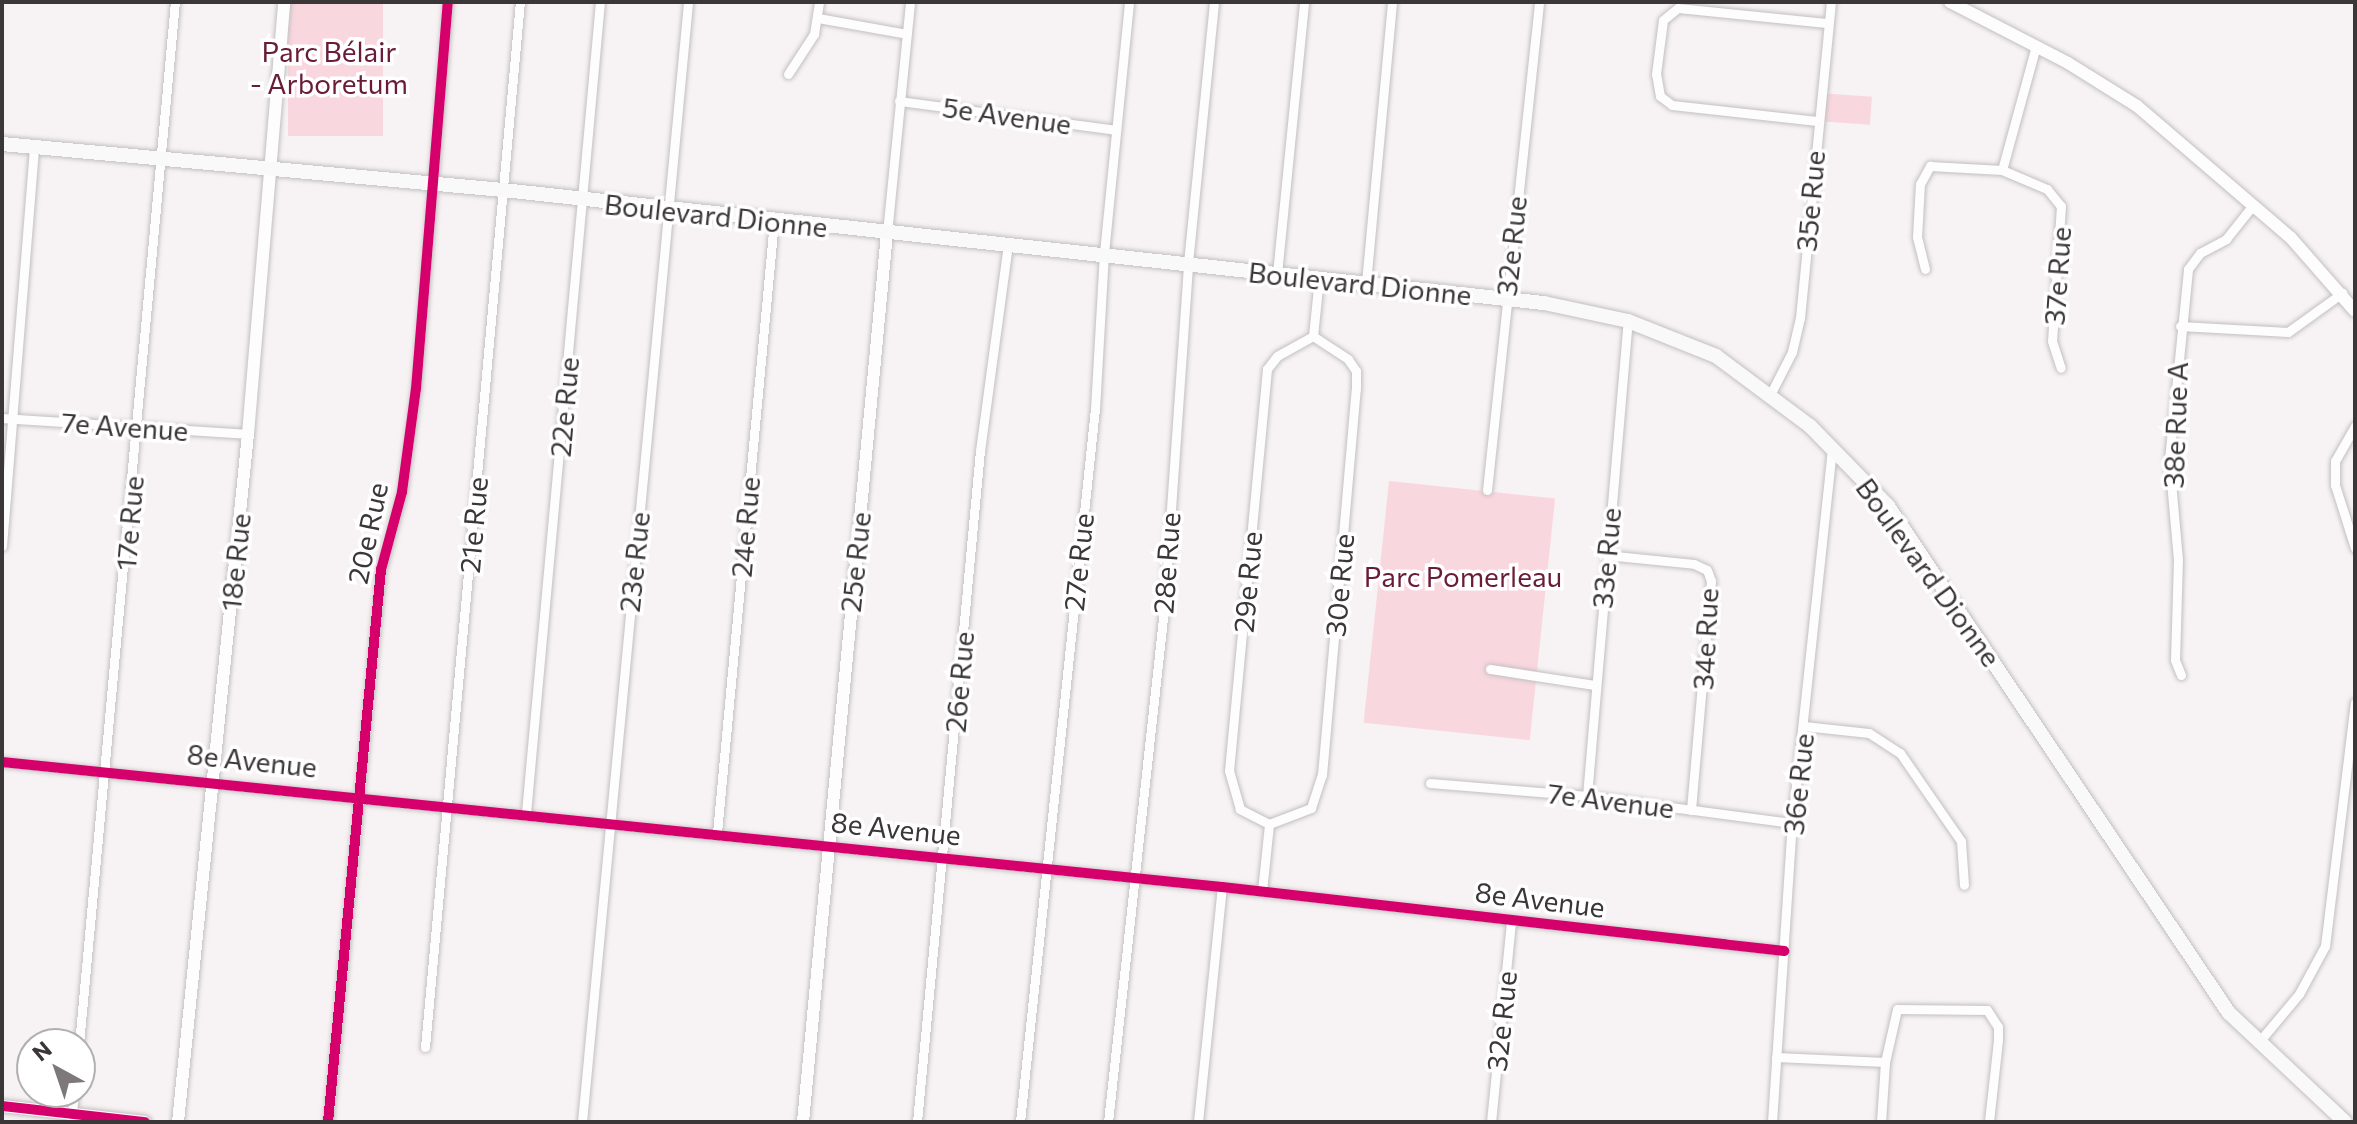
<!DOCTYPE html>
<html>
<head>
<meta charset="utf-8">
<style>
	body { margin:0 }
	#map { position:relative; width:2357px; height:1124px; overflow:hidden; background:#f7f2f3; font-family:Commissioner,sans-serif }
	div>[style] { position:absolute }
	.green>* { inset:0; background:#f9d7df; transform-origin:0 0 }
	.roads { filter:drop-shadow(0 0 2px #c3c0c0) drop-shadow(0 0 2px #c3c0c0) }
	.minor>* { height:9px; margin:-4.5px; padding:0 4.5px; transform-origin:4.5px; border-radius:4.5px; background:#fefdfd }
	.tertiary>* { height:12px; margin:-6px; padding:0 6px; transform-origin:6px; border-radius:6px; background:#fefdfd }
	.secondary>* { height:14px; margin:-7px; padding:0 7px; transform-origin:7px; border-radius:7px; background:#faf9f9 }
	.cycleway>* { height:10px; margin:-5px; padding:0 5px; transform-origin:5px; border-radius:5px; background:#d6006c }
	span { translate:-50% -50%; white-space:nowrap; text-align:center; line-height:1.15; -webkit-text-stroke:7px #fff; paint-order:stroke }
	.park-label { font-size:28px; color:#691b38 }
	.street-label { font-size:28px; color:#3b3738 }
	.frame { position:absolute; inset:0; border:4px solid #3b3738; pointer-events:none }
	.north { position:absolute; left:16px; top:1028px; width:80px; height:80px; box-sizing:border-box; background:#fff; border:2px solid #b1afaf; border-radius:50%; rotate:320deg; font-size:22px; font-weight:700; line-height:32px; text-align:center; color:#3b3738 }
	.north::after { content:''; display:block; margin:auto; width:28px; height:36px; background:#7d7879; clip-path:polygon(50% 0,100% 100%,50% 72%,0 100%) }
</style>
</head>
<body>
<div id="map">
	<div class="green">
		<i style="left:288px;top:2px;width:95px;height:134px"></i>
		<i style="left:1819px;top:93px;width:53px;height:28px;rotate:4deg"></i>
		<i style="left:1389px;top:481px;width:167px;height:243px;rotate:6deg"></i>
	</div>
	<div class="roads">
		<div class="minor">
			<i style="left:818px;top:18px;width:90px;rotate:10.2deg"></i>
			<i style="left:788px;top:74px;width:48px;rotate:-57deg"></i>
			<i style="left:814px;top:34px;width:32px;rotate:-81deg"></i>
			<i style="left:899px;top:101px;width:219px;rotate:7.6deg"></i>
			<i style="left:1817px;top:121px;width:146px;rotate:-173.7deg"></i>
			<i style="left:1672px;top:105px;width:15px;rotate:-143deg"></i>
			<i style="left:1660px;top:96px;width:22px;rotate:-100deg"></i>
			<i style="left:1656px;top:74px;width:54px;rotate:-82.6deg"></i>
			<i style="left:1663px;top:20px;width:19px;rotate:-39deg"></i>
			<i style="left:1678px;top:8px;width:149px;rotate:5.8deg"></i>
			<i style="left:2002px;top:170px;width:129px;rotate:-74.7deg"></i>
			<i style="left:887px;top:233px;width:232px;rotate:-84.3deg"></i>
			<i style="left:1925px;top:269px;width:33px;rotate:-104deg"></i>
			<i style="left:1917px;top:237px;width:53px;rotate:-86.8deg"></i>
			<i style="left:1920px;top:184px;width:21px;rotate:-61deg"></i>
			<i style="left:1930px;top:166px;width:72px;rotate:3.2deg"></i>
			<i style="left:2002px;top:170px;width:49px;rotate:22.9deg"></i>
			<i style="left:2047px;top:189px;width:22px;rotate:51deg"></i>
			<i style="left:2061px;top:206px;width:135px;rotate:93.8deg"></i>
			<i style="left:2052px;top:341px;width:28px;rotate:72deg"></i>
			<i style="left:1277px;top:274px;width:273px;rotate:-84.3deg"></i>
			<i style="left:1366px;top:283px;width:282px;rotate:-84.7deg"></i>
			<i style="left:2180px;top:326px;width:108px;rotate:3.2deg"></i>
			<i style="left:2288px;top:332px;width:67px;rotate:-35.8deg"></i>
			<i style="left:1770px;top:395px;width:48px;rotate:-62.9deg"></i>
			<i style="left:1792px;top:352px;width:35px;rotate:-77deg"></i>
			<i style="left:1800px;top:318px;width:318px;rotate:-84.4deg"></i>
			<i style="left:2px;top:418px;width:247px;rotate:3.7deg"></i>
			<i style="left:2355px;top:426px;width:40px;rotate:119.7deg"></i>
			<i style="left:2335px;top:461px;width:24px;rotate:90deg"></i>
			<i style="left:2335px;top:485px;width:66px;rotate:72.4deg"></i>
			<i style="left:1487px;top:490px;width:491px;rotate:-83.9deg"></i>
			<i style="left:2px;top:546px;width:401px;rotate:-85.4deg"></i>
			<i style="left:1606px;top:555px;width:88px;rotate:5.8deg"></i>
			<i style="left:1694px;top:564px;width:14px;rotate:25deg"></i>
			<i style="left:1707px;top:570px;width:12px;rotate:70deg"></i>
			<i style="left:1711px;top:581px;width:230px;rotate:95deg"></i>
			<i style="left:1490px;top:669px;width:106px;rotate:8.7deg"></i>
			<i style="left:2181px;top:675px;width:16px;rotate:-112deg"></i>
			<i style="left:2175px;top:660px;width:100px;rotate:-88.3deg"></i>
			<i style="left:2178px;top:560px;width:100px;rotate:-95.1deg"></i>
			<i style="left:2169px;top:460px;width:192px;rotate:-84.3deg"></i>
			<i style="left:2188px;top:269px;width:20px;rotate:-53deg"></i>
			<i style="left:2200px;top:253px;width:30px;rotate:-28deg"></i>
			<i style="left:2226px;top:239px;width:43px;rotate:-51.5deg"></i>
			<i style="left:1804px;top:726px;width:65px;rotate:6.1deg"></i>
			<i style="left:1869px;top:733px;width:37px;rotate:33deg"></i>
			<i style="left:1900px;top:753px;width:107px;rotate:55.3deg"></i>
			<i style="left:1961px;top:841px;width:44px;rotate:86.1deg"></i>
			<i style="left:2px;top:762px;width:1226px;rotate:5.85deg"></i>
			<i style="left:1222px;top:887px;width:566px;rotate:6.5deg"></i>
			<i style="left:1430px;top:783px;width:158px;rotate:4.7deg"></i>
			<i style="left:1587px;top:796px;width:207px;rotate:7.5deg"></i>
			<i style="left:1587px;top:796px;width:477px;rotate:-85.1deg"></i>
			<i style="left:526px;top:813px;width:814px;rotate:-84.79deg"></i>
			<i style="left:1269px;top:824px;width:45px;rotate:-20.9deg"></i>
			<i style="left:1311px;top:808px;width:35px;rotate:-72deg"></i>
			<i style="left:1322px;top:775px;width:387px;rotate:-85deg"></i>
			<i style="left:1356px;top:389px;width:18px;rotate:-90deg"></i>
			<i style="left:1356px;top:371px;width:14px;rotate:-124deg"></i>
			<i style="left:1348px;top:359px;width:42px;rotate:-146.7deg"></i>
			<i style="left:717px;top:833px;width:615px;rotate:-84.68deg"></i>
			<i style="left:1262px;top:891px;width:67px;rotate:-84deg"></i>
			<i style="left:1269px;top:824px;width:33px;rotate:-153deg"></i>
			<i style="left:1240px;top:809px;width:40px;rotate:-106deg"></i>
			<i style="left:1229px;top:771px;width:404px;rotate:-84.6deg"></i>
			<i style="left:1267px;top:369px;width:16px;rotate:-52deg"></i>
			<i style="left:1277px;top:356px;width:41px;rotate:-29.1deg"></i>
			<i style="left:1313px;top:336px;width:58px;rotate:-84.1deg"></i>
			<i style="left:2258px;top:1043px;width:64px;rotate:-50.1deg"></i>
			<i style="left:2299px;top:994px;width:55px;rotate:-61.6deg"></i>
			<i style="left:2325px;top:946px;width:245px;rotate:-83deg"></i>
			<i style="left:79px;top:1044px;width:1046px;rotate:-84.74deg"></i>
			<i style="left:425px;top:1047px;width:1049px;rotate:-84.81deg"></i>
			<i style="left:1776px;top:1057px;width:109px;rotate:2.6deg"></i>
			<i style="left:1885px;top:1062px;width:60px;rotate:93.8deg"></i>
			<i style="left:1885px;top:1062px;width:54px;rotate:-77.2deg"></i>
			<i style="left:1897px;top:1009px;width:90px;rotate:0.6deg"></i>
			<i style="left:1987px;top:1010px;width:20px;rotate:57deg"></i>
			<i style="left:1998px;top:1027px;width:13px;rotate:90deg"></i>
			<i style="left:1998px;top:1040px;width:82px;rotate:96.3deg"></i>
			<i style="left:71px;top:1122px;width:30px;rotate:-84deg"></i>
			<i style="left:328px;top:1122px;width:555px;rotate:-84.52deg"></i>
			<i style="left:381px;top:570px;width:81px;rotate:-74.9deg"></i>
			<i style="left:402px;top:492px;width:104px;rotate:-82.3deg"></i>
			<i style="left:416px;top:389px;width:388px;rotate:-85.3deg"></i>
			<i style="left:582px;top:1122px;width:1125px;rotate:-84.59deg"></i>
			<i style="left:917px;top:1122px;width:674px;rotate:-84.64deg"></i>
			<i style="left:980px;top:451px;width:210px;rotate:-82.3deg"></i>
			<i style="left:1020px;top:1122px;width:717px;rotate:-84deg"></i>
			<i style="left:1095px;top:409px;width:156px;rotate:-86.7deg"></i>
			<i style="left:1104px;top:253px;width:252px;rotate:-84.3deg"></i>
			<i style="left:1108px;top:1122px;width:516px;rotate:-83.77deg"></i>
			<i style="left:1164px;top:609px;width:347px;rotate:-86deg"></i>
			<i style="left:1188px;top:263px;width:262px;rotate:-84.3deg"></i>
			<i style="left:1198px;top:1122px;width:236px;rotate:-84.2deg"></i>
			<i style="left:1491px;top:1122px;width:203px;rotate:-84.3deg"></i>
			<i style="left:1772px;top:1122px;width:300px;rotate:-86.2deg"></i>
			<i style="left:1792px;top:823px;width:377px;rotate:-83.9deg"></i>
		</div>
		<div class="tertiary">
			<i style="left:1950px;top:2px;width:133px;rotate:27.3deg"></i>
			<i style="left:2068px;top:63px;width:81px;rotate:31.9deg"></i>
			<i style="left:2137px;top:106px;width:203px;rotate:40.6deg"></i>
			<i style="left:2291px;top:238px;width:97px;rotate:48.8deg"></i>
			<i style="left:2px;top:1106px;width:144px;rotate:6.4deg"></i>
			<i style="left:178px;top:1122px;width:692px;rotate:-84.19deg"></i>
			<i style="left:248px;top:434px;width:433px;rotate:-85.2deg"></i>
			<i style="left:803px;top:1122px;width:892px;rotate:-84.6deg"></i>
		</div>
		<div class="secondary">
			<i style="left:2px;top:144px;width:503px;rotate:5.25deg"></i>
			<i style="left:503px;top:190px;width:1047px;rotate:6.2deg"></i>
			<i style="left:1544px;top:303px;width:86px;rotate:12.1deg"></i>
			<i style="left:1628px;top:321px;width:95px;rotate:21.7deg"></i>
			<i style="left:1716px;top:356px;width:117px;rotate:36.7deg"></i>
			<i style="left:1810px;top:426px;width:112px;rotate:45.7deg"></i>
			<i style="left:1888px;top:506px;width:611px;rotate:56.08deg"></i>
			<i style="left:2229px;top:1013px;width:159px;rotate:43.2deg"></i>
		</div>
	</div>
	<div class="cycleway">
		<i style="left:2px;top:762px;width:1226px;rotate:5.85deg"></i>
		<i style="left:1222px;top:887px;width:566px;rotate:6.5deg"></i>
		<i style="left:2px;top:1106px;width:144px;rotate:6.4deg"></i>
		<i style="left:328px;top:1122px;width:555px;rotate:-84.52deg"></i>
		<i style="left:381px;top:570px;width:81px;rotate:-74.9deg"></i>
		<i style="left:402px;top:492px;width:104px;rotate:-82.3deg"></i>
		<i style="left:416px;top:389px;width:388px;rotate:-85.3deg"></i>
	</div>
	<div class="park-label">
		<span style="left:329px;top:67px">Parc Bélair<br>- Arboretum</span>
		<span style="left:1463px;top:576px">Parc Pomerleau</span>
	</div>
	<div class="street-label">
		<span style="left:1007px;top:115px;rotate:8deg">5e Avenue</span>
		<span style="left:1810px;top:201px;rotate:-85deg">35e Rue</span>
		<span style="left:716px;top:215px;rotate:6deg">Boulevard Dionne</span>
		<span style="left:1511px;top:246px;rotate:-84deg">32e Rue</span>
		<span style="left:2057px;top:276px;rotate:-86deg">37e Rue</span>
		<span style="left:1360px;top:283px;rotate:6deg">Boulevard Dionne</span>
		<span style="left:564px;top:407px;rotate:-85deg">22e Rue</span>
		<span style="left:2175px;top:425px;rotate:-88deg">38e Rue A</span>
		<span style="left:125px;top:426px;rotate:4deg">7e Avenue</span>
		<span style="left:129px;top:523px;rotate:-85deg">17e Rue</span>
		<span style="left:473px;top:525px;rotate:-85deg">21e Rue</span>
		<span style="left:745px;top:527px;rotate:-85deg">24e Rue</span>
		<span style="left:367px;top:533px;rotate:-78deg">20e Rue</span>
		<span style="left:1606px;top:558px;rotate:-85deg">33e Rue</span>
		<span style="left:235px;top:562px;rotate:-84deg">18e Rue</span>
		<span style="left:634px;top:562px;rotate:-84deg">23e Rue</span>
		<span style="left:855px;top:562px;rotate:-84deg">25e Rue</span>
		<span style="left:1078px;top:562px;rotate:-84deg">27e Rue</span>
		<span style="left:1166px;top:563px;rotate:-86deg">28e Rue</span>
		<span style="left:1929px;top:572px;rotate:54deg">Boulevard Dionne</span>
		<span style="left:1247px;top:582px;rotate:-85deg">29e Rue</span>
		<span style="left:1339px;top:585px;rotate:-85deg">30e Rue</span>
		<span style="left:1705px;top:639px;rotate:-87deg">34e Rue</span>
		<span style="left:959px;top:682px;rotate:-85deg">26e Rue</span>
		<span style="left:252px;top:760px;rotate:6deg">8e Avenue</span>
		<span style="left:1798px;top:784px;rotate:-84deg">36e Rue</span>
		<span style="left:1611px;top:800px;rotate:7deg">7e Avenue</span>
		<span style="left:896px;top:828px;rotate:6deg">8e Avenue</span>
		<span style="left:1540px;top:899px;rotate:7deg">8e Avenue</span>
		<span style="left:1501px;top:1021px;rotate:-84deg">32e Rue</span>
	</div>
	<div class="frame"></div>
	<div class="north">N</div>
</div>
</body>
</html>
